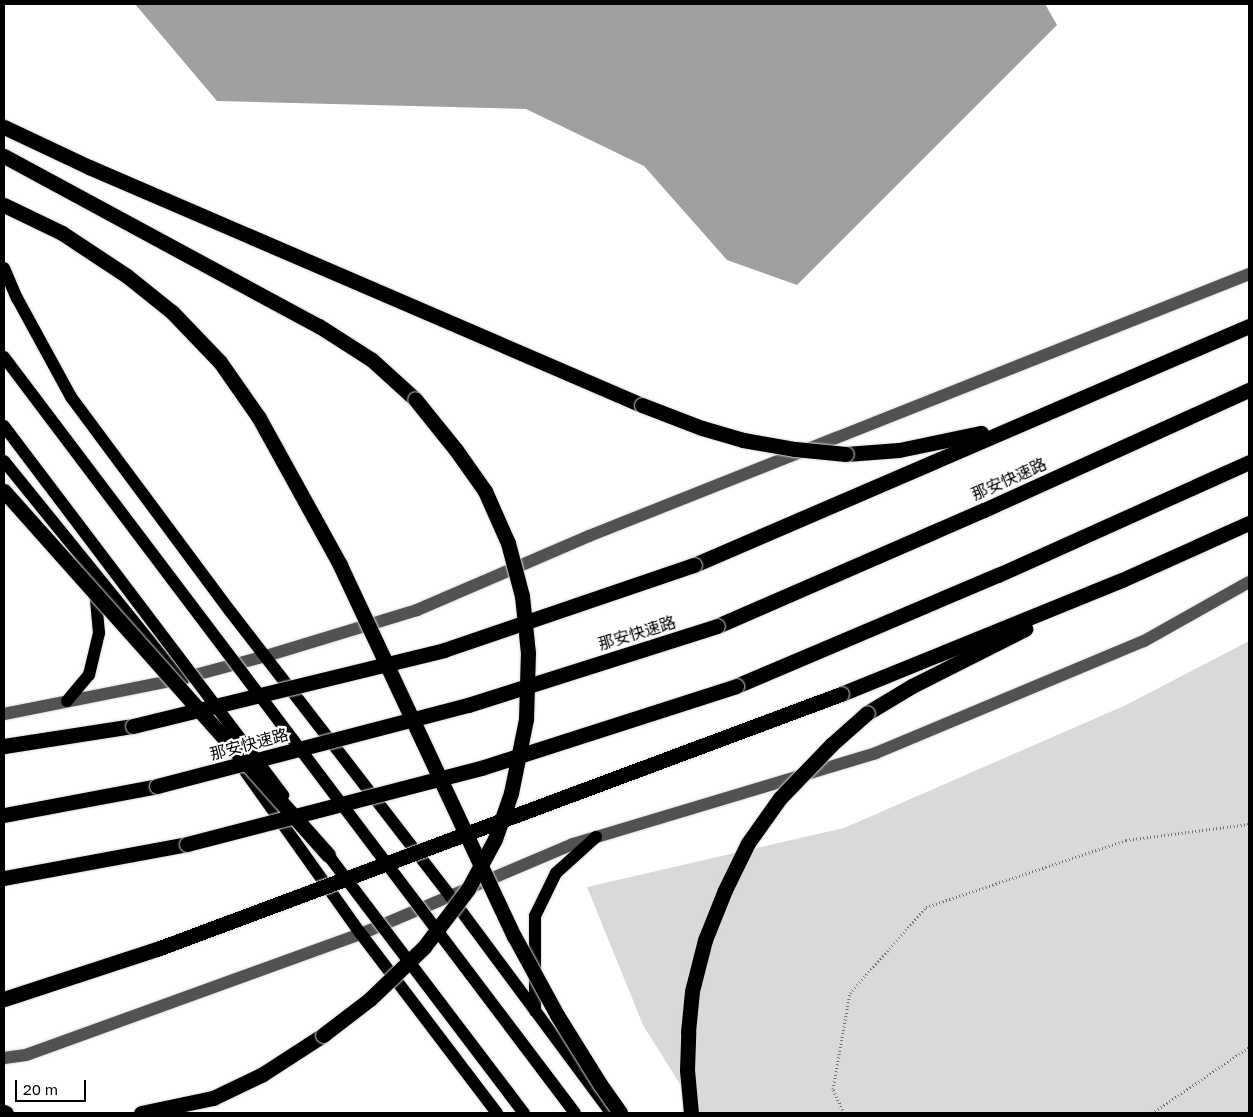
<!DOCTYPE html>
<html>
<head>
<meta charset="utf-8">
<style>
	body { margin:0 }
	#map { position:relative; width:1253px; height:1117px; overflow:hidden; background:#fff; font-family:"Golos Text","Noto Sans SC",sans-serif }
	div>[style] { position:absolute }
	.green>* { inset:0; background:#d9d9d9 }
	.water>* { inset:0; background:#a0a0a0 }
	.path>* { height:3px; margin-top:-1.5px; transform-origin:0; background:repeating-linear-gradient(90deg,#747474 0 1px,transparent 0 3.5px) }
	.roads { filter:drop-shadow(0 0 1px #dbdbdb) drop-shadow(0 0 1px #dbdbdb) }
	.minor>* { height:12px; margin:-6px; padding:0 6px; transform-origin:6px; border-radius:6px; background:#525252 }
	.major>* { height:12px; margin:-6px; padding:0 6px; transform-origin:6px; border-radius:6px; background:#000 }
	.highway>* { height:15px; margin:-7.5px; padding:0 7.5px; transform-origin:7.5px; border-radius:7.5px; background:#000 }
	.bridges { filter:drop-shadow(0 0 1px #dbdbdb) drop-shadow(0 0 1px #dbdbdb) }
	.major-bridge>* { height:12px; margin:-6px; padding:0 6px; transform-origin:6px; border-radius:6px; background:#000 }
	.highway-bridge>* { height:15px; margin:-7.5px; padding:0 7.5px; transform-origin:7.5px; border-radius:7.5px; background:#000 }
	span { translate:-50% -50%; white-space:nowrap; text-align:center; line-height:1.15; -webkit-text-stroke:4.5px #fff; paint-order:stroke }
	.street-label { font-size:16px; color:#000 }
	.frame { position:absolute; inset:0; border:5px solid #000; pointer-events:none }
	.scale { position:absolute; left:15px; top:1080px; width:71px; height:22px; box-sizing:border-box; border:2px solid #000; border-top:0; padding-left:6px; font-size:15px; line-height:18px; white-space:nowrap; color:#000; -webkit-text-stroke:4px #fff; paint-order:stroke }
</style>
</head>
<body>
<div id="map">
	<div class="green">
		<i style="clip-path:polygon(1249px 641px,1249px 1113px,698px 1113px,643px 1025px,587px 887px,844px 828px,1126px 705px)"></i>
	</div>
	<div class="water">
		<i style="clip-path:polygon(135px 4px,1045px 4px,1057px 25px,797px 285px,727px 260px,644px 166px,526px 109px,217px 101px)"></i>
	</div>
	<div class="path">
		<i style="left:844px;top:1113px;width:26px;rotate:-115deg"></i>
		<i style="left:833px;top:1089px;width:97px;rotate:-80deg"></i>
		<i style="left:850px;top:993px;width:115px;rotate:-48.5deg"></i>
		<i style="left:926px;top:907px;width:211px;rotate:-18.5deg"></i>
		<i style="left:1126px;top:840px;width:124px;rotate:-7.4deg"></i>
		<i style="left:1152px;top:1113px;width:117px;rotate:-34.2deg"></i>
	</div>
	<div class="roads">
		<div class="minor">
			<i style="left:4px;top:714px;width:179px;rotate:-11.2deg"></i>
			<i style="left:180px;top:679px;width:89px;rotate:-15deg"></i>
			<i style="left:266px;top:656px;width:158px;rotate:-16.9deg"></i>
			<i style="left:417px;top:610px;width:187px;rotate:-23.3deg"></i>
			<i style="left:589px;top:536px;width:710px;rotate:-21.65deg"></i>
			<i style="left:4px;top:1058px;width:22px;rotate:-8deg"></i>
			<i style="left:26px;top:1055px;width:356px;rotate:-19.9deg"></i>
			<i style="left:361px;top:934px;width:230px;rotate:-23deg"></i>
			<i style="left:573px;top:844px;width:316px;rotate:-16.7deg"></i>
			<i style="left:876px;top:753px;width:290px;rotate:-22.7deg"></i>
			<i style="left:1144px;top:641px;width:120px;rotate:-29.3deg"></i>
		</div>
		<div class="major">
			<i style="left:4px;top:268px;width:33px;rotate:67deg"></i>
			<i style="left:17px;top:298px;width:113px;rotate:61.4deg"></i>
			<i style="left:71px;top:397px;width:267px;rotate:53.4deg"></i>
			<i style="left:230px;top:611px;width:360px;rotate:52.3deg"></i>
			<i style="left:450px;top:896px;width:270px;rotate:53.4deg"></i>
			<i style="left:4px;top:461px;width:283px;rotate:51deg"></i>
			<i style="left:67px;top:701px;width:34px;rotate:-50deg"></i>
			<i style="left:89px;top:675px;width:43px;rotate:-76.6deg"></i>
			<i style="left:99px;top:633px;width:44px;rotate:-95.2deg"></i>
			<i style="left:245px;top:771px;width:200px;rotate:54.6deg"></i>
			<i style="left:361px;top:934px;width:225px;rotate:52.8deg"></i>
			<i style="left:535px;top:1011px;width:95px;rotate:-90deg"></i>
			<i style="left:535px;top:916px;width:48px;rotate:-64deg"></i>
			<i style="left:556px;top:873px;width:54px;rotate:-42deg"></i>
		</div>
		<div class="highway">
			<i style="left:4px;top:127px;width:94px;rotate:25.2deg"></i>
			<i style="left:89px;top:167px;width:602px;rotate:23.29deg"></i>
			<i style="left:4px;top:156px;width:358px;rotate:28.4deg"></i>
			<i style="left:319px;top:326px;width:63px;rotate:32.7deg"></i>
			<i style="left:372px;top:360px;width:58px;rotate:42.2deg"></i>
			<i style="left:846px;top:454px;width:53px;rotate:-4.3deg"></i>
			<i style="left:899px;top:450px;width:84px;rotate:-11.7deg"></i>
			<i style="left:694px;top:565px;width:604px;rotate:-23.3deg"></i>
			<i style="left:717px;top:626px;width:291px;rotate:-23.5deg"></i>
			<i style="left:984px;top:510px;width:291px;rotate:-24.4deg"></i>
			<i style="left:736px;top:686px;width:285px;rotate:-23deg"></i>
			<i style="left:998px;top:575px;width:275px;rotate:-24.2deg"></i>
			<i style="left:841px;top:694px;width:303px;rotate:-22.1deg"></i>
			<i style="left:1122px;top:580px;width:139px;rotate:-24.2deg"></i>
			<i style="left:867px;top:713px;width:52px;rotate:-31deg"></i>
			<i style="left:912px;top:686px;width:127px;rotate:-26.8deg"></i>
			<i style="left:4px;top:746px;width:131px;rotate:-8.8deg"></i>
			<i style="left:4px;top:815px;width:156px;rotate:-10.7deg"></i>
			<i style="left:4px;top:878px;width:186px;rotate:-10.5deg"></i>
			<i style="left:4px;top:1112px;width:2px;rotate:27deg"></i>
			<i style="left:141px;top:1113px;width:74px;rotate:-11.8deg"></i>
			<i style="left:213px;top:1098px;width:55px;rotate:-25.6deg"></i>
			<i style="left:263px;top:1074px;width:72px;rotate:-33deg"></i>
		</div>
	</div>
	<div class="bridges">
		<div class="major-bridge">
			<i style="left:4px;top:357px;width:947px;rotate:52.94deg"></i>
			<i style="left:4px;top:426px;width:463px;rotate:52.9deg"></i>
			<i style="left:322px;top:847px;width:334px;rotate:52.8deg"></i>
		</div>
		<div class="highway-bridge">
			<i style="left:4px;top:205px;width:64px;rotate:25.8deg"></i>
			<i style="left:62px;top:233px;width:78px;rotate:33.5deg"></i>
			<i style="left:127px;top:276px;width:58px;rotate:38.7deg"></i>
			<i style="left:172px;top:312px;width:69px;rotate:46.2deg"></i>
			<i style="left:220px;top:362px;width:68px;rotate:55.1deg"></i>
			<i style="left:259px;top:418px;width:168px;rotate:61.1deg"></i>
			<i style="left:340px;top:565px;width:410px;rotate:64.9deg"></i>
			<i style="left:514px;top:936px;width:90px;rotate:61.4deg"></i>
			<i style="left:557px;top:1015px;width:81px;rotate:58.1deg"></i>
			<i style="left:600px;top:1084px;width:35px;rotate:55deg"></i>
			<i style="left:642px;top:405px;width:64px;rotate:21deg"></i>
			<i style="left:702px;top:428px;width:43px;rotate:16.3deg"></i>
			<i style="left:743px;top:440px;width:53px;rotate:9.8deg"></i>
			<i style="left:795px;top:449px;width:51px;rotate:5.6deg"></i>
			<i style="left:4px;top:491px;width:487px;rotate:48.3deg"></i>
			<i style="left:133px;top:726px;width:320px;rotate:-13.7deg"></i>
			<i style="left:444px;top:650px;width:264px;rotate:-18.8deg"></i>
			<i style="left:157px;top:786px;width:321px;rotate:-14.6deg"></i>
			<i style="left:468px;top:705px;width:261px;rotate:-17.6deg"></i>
			<i style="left:187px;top:844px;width:304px;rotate:-14.5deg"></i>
			<i style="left:481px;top:768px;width:268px;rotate:-17.8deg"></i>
			<i style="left:4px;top:999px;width:161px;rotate:-18.1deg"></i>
			<i style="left:157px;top:949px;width:730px;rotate:-20.45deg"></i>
			<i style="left:323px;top:1035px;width:59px;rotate:-37.5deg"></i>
			<i style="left:370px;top:999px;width:75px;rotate:-43.9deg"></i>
			<i style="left:424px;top:947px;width:73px;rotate:-52.8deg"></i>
			<i style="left:468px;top:889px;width:57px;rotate:-61.6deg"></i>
			<i style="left:495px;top:839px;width:49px;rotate:-70.8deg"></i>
			<i style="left:511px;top:793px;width:76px;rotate:-78.5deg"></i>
			<i style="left:526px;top:719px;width:66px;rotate:-88.3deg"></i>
			<i style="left:528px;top:653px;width:57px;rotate:-96deg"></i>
			<i style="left:522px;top:596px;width:55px;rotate:-104.8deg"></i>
			<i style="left:508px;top:543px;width:57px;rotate:-113.9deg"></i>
			<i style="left:485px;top:491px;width:50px;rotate:-125.3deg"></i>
			<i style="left:456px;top:450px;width:65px;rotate:-128.8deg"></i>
			<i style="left:691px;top:1113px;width:43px;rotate:-95.3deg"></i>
			<i style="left:687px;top:1070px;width:38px;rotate:-88deg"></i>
			<i style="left:688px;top:1032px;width:41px;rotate:-84.4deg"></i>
			<i style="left:692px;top:991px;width:53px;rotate:-75.7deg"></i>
			<i style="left:705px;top:940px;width:54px;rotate:-68.2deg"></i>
			<i style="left:725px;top:890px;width:52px;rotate:-63.9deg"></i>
			<i style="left:748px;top:843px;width:55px;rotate:-54.6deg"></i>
			<i style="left:780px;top:798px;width:74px;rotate:-46.1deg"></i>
			<i style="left:831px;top:745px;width:48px;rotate:-41.6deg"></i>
		</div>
	</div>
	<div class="street-label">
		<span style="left:1009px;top:479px;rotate:-24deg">那安快速路</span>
		<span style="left:637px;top:633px;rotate:-17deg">那安快速路</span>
		<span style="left:249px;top:744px;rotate:-15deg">那安快速路</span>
	</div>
	<div class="frame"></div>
	<div class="scale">20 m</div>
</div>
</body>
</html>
